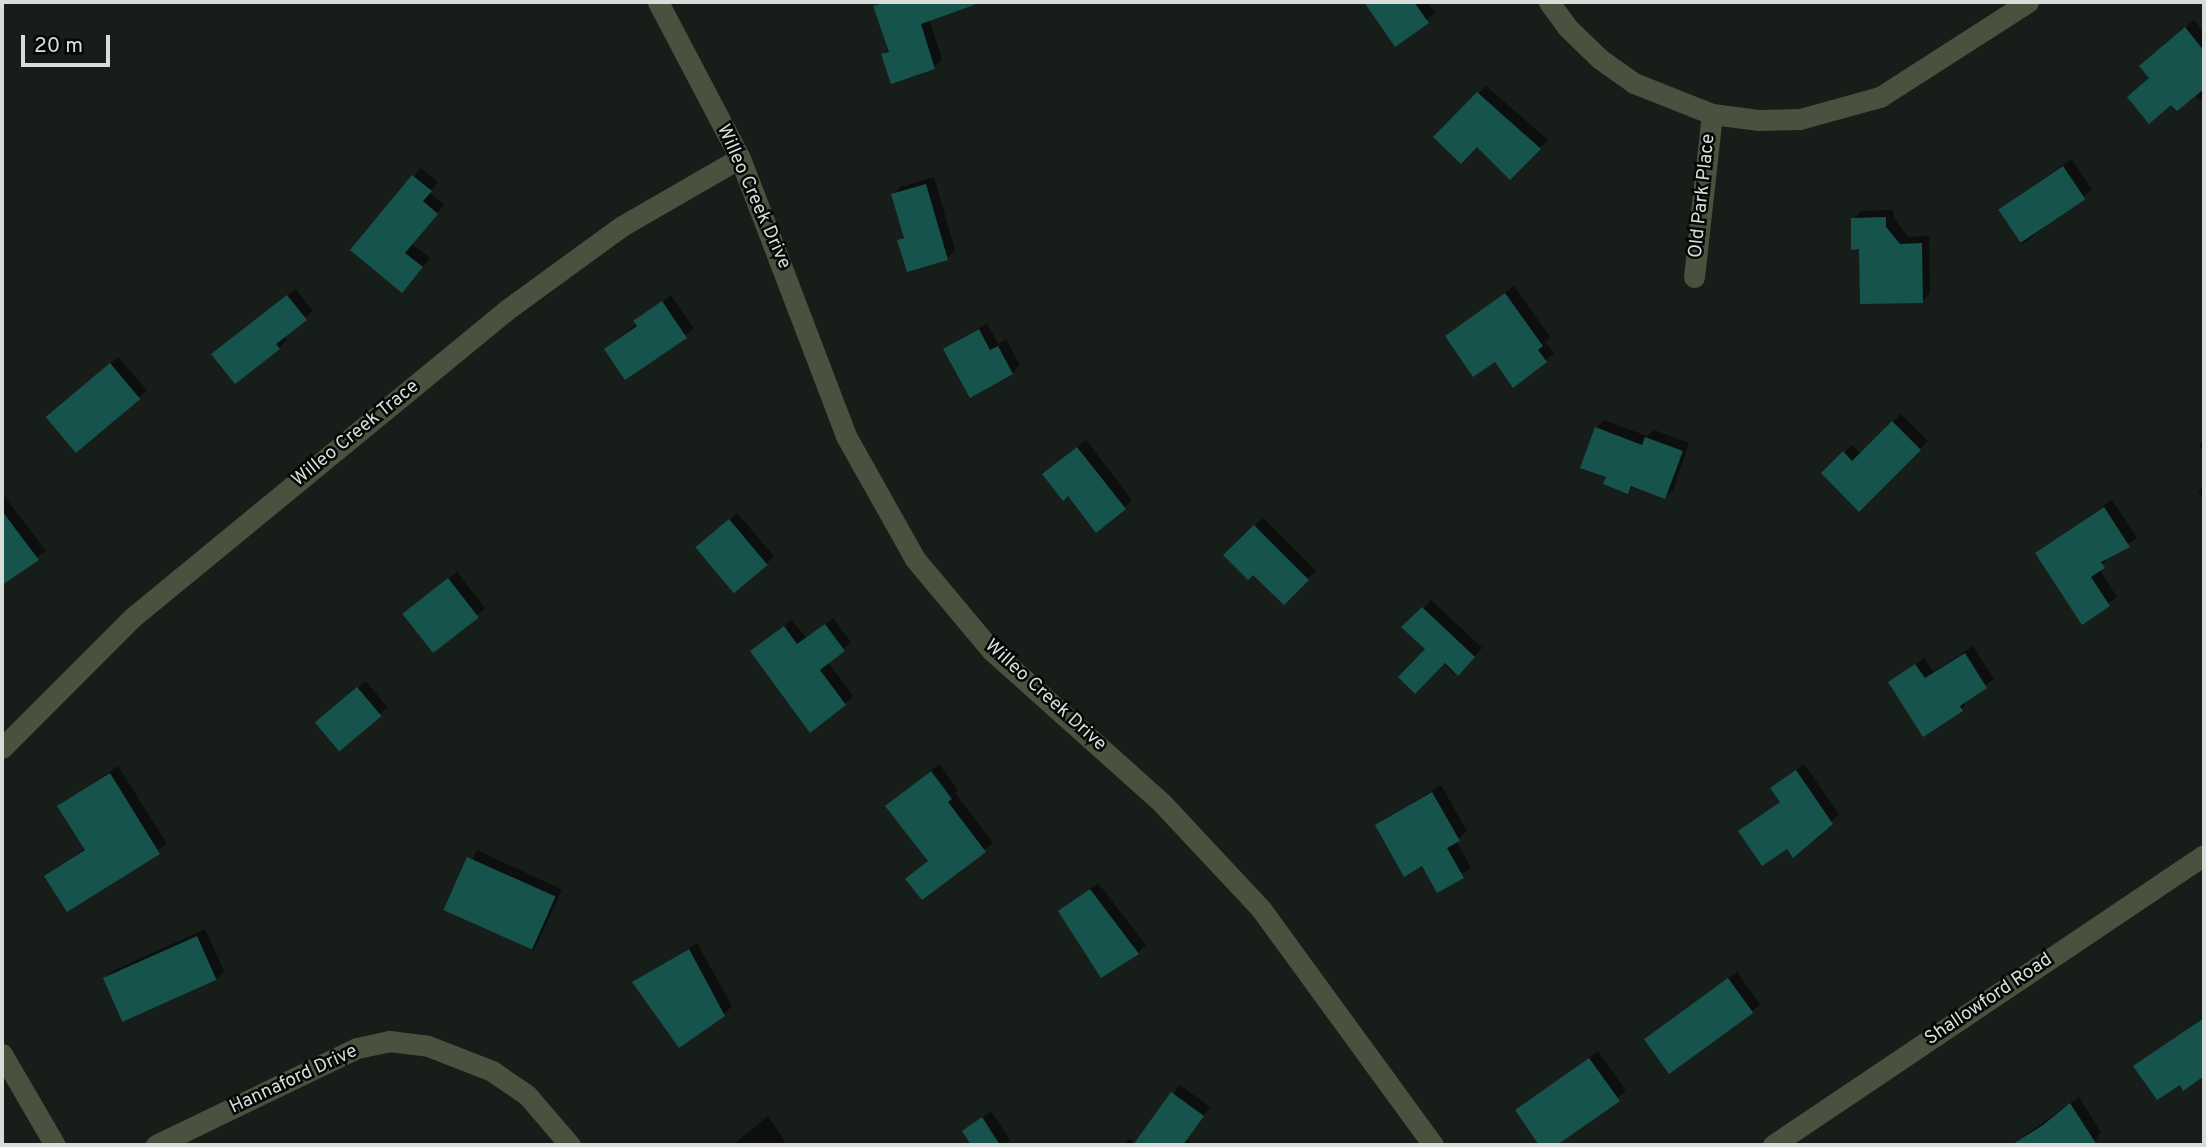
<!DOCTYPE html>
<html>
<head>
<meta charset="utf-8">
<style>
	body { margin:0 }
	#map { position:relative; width:2206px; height:1147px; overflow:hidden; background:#171d19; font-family:Overpass,sans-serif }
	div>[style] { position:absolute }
	.shadow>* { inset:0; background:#0007; transform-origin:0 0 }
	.building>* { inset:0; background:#17534d; transform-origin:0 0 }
	.minor>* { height:21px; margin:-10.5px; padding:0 10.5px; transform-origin:10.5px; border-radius:10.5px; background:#48523e }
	span { translate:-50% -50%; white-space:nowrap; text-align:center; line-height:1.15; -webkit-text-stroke:5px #050705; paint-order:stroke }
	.street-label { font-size:19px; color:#d9ddda }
	.frame { position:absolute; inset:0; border:4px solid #d9ddda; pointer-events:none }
	.scale { position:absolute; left:21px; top:35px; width:89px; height:32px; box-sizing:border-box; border:4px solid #d9ddda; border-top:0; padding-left:9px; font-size:21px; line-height:24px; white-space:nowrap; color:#d9ddda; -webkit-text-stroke:5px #050705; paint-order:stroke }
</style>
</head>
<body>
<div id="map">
	<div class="shadow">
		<i style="clip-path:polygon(880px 2px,940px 2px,942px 9px,929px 19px,942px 59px,934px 67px,883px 55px,890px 48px,875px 7px)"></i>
		<i style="clip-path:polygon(1366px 2px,1427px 2px,1435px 13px,1395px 44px)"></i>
		<i style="clip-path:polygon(2194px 20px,2204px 34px,2204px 97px,2200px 100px,2149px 58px)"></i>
		<i style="clip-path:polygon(1486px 86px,1548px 140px,1510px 178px,1477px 144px,1436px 137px)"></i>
		<i style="clip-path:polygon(2072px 159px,2092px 190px,2023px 244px,1999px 209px)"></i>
		<i style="clip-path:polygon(421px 168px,438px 182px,429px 192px,444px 205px,412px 244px,430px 258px,410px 283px,352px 249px)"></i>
		<i style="clip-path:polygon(934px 177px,955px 250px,947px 258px,899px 240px,905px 235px,893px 195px,901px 187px)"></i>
		<i style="clip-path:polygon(1893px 210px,1894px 218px,1908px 237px,1929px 236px,1930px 293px,1923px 301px,1861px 248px,1853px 219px,1861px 211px)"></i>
		<i style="clip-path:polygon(1514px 286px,1550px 337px,1545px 342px,1554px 353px,1513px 385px,1495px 360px,1447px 336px)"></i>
		<i style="clip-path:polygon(296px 289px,313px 311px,284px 336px,287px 340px,279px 348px,235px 382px,221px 347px)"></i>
		<i style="clip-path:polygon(671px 295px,694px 329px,625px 377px,606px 349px)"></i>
		<i style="clip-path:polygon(987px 323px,998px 344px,1006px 339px,1020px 365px,1012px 373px,945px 349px)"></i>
		<i style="clip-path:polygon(118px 357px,147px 390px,139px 398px,100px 430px,56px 409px)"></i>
		<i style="clip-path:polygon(1901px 414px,1928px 441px,1859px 509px,1824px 473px,1852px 445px,1861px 454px)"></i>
		<i style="clip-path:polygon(1604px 420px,1647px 436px,1654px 430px,1689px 443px,1673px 490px,1665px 497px,1634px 486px,1628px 492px,1608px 476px,1596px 428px)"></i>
		<i style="clip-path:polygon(1086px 440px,1132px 500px,1124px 508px,1068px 494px,1044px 474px)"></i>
		<i style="clip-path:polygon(2204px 440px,2204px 452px,2199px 445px)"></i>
		<i style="clip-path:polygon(2204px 484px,2204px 500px,2198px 491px)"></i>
		<i style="clip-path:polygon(4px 496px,46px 551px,2px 583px,2px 497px)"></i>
		<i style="clip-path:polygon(2112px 500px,2137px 538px,2109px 556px,2099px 569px,2117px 597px,2083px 622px,2037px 553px)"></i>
		<i style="clip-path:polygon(737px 513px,774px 556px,766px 564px,706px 540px)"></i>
		<i style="clip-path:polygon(1263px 518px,1316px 571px,1284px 602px,1253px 572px,1226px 555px)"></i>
		<i style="clip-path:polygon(457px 572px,485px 608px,477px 615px,412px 607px)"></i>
		<i style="left:1431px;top:600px;width:70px;height:38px;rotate:43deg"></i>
		<i style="clip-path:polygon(833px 618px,851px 642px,828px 662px,853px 696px,845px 704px,752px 651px,792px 620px,806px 638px)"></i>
		<i style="clip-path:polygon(1973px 646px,1994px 679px,1968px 698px,1962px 710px,1891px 682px,1924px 658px,1933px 672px)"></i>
		<i style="clip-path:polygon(366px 681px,387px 707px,379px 715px,325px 715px)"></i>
		<i style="clip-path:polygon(939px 764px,958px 790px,955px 793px,993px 843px,922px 898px,930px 860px,896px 798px)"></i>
		<i style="clip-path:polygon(1804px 764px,1839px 814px,1831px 822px,1740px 831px,1781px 801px,1772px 789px)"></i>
		<i style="clip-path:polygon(118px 766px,167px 844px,67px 910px,46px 876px,86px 848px,59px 806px)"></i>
		<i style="clip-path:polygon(1441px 785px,1467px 831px,1456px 841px,1471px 868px,1437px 890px,1423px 864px,1377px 825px)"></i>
		<i style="left:477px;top:850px;width:94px;height:67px;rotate:25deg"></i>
		<i style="clip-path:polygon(1098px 883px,1146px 945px,1138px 953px,1060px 911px)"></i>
		<i style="clip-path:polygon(205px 929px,224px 971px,216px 979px,105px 979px,113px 971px)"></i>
		<i style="clip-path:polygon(697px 943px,732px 1006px,724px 1014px,634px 982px)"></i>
		<i style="clip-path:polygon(1737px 972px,1760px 1004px,1752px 1012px,1645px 1038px)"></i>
		<i style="clip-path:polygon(2204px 1017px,2204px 1066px,2157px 1098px,2136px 1066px)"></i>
		<i style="clip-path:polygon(1598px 1051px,1626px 1091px,1554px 1145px,1541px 1145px,1517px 1111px)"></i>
		<i style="clip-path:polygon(1180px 1085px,1210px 1107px,1187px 1140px,1194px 1145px,1123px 1145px,1129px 1139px,1136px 1144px)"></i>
		<i style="clip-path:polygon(2079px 1097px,2101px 1133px,2094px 1141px,2087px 1145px,2011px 1145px)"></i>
		<i style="clip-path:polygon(991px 1111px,1010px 1140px,1004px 1145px,974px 1145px,964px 1131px)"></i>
		<i style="clip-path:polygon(768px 1116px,787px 1145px,733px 1145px)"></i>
	</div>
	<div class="building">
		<i style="clip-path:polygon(886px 2px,973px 2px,974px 5px,921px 24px,935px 69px,891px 84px,881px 54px,889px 52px,873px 6px)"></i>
		<i style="clip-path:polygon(1364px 2px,1414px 2px,1429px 23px,1395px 47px)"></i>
		<i style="clip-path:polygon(2185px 27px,2204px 51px,2204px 89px,2177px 111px,2171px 105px,2149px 124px,2127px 97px,2149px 78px,2139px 66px)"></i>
		<i style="clip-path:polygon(1477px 92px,1541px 149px,1510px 180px,1477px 147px,1461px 164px,1433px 137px)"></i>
		<i style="left:2063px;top:166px;width:40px;height:78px;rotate:56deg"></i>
		<i style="clip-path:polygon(412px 175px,432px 191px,423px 201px,438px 214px,405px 253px,423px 267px,402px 293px,350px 250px)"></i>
		<i style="clip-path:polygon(926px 184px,948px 260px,907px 272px,897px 240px,904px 238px,891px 194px)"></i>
		<i style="clip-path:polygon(1886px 217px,1886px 227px,1900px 244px,1922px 243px,1923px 303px,1860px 304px,1859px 249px,1851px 250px,1851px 218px)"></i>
		<i style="clip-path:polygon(1505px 293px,1543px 346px,1538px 350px,1547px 362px,1513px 388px,1495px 362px,1473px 377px,1445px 336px)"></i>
		<i style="clip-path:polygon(287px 295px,307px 320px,276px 344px,280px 349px,235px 384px,211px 354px)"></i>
		<i style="clip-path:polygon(662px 301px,687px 338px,625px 380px,604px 349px,637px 326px,633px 321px)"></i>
		<i style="clip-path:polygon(979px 329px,990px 350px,998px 346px,1013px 374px,970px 398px,943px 349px)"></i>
		<i style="left:110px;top:363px;width:47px;height:84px;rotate:50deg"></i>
		<i style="clip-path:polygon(1892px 421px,1921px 450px,1859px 512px,1821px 473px,1843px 451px,1852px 461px)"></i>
		<i style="clip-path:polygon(1595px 427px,1642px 445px,1645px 437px,1683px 451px,1665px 499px,1631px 486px,1628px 494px,1603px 484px,1606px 477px,1580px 468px)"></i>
		<i style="clip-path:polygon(1077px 447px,1126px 509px,1096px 533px,1068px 496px,1063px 501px,1042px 474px)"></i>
		<i style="clip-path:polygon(2104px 507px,2130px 547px,2101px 562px,2105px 568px,2091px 577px,2110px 606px,2082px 625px,2035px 553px)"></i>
		<i style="clip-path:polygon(2px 511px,39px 560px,2px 585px)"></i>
		<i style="left:729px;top:519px;width:60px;height:44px;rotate:50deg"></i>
		<i style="clip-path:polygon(1254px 525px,1309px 580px,1284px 605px,1253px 575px,1248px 580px,1223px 555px)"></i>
		<i style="left:448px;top:578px;width:50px;height:58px;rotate:52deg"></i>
		<i style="clip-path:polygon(1422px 607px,1475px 657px,1458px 676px,1445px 663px,1415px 694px,1398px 677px,1425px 649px,1401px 627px)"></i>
		<i style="clip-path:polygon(825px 624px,845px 651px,820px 670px,846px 705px,810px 733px,750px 651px,784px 626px,797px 644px)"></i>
		<i style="clip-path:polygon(1965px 653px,1987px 688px,1960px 706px,1963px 711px,1923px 737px,1888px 682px,1915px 664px,1925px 678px)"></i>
		<i style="left:357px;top:687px;width:38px;height:55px;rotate:50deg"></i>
		<i style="clip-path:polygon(1796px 770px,1833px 824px,1793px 858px,1787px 849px,1762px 866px,1738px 831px,1780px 802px,1770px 788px)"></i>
		<i style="clip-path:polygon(931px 771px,952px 799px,948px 802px,986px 852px,922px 900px,905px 879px,928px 861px,885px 806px)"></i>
		<i style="clip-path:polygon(110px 773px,160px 854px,67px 912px,44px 876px,85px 850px,57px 806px)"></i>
		<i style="clip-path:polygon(1432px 792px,1460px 841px,1447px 848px,1464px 878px,1437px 893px,1422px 866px,1404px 877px,1375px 825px)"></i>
		<i style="left:467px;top:857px;width:97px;height:58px;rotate:24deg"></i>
		<i style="clip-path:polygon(1090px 889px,1139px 954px,1101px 978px,1058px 911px)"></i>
		<i style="left:197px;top:936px;width:48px;height:103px;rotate:66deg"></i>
		<i style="clip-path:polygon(689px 949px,725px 1016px,679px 1048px,632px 982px)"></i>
		<i style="left:1728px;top:978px;width:43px;height:104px;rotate:54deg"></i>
		<i style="clip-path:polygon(2204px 1018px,2204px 1076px,2183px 1091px,2180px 1085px,2157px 1100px,2133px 1066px)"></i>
		<i style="clip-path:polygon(1589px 1058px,1620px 1101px,1557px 1145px,1539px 1145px,1515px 1110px)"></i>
		<i style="clip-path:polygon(1171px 1092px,1204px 1116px,1183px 1145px,1133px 1145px)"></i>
		<i style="clip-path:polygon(2070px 1103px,2097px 1145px,2011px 1145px,2043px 1125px)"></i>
		<i style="clip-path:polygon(982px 1117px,1000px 1145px,971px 1145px,962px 1131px)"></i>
	</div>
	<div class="minor">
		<i style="left:658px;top:2px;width:176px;rotate:62.3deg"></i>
		<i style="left:740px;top:158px;width:298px;rotate:69.1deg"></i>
		<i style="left:846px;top:436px;width:141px;rotate:60.7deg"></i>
		<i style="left:915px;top:559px;width:119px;rotate:50.1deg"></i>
		<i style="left:991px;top:650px;width:228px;rotate:41.8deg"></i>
		<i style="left:1161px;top:802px;width:146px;rotate:46.9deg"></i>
		<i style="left:1261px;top:909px;width:292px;rotate:53.9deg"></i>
		<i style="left:1549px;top:2px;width:31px;rotate:54deg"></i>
		<i style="left:1567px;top:27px;width:46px;rotate:44.1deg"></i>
		<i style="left:1600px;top:59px;width:42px;rotate:35.2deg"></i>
		<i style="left:1634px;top:83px;width:84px;rotate:21.7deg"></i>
		<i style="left:1712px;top:114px;width:46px;rotate:7.4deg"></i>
		<i style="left:1758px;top:120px;width:42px;rotate:-1.4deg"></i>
		<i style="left:1800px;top:119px;width:83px;rotate:-15.4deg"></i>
		<i style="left:1880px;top:97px;width:176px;rotate:-32.7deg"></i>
		<i style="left:1694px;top:277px;width:164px;rotate:-83.7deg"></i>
		<i style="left:2px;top:748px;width:185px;rotate:-45deg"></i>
		<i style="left:133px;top:617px;width:485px;rotate:-39.4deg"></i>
		<i style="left:508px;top:309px;width:141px;rotate:-36.1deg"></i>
		<i style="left:622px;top:226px;width:136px;rotate:-30deg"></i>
		<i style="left:2px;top:1054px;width:105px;rotate:59.8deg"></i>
		<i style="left:156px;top:1145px;width:223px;rotate:-25.8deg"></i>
		<i style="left:357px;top:1048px;width:33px;rotate:-12deg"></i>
		<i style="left:389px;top:1041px;width:39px;rotate:7deg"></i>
		<i style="left:428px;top:1046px;width:69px;rotate:21.3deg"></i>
		<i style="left:492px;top:1071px;width:42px;rotate:34.4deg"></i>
		<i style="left:527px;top:1095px;width:66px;rotate:49.3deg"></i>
		<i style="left:1773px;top:1145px;width:519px;rotate:-33.93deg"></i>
	</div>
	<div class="street-label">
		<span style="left:1703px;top:196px;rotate:-84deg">Old Park Place</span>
		<span style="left:753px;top:197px;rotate:66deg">Willeo Creek Drive</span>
		<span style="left:356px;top:434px;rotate:-39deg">Willeo Creek Trace</span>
		<span style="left:1045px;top:696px;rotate:42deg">Willeo Creek Drive</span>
		<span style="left:1989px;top:1000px;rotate:-34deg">Shallowford Road</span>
		<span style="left:294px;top:1080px;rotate:-25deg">Hannaford Drive</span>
	</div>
	<div class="frame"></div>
	<div class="scale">20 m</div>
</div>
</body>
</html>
